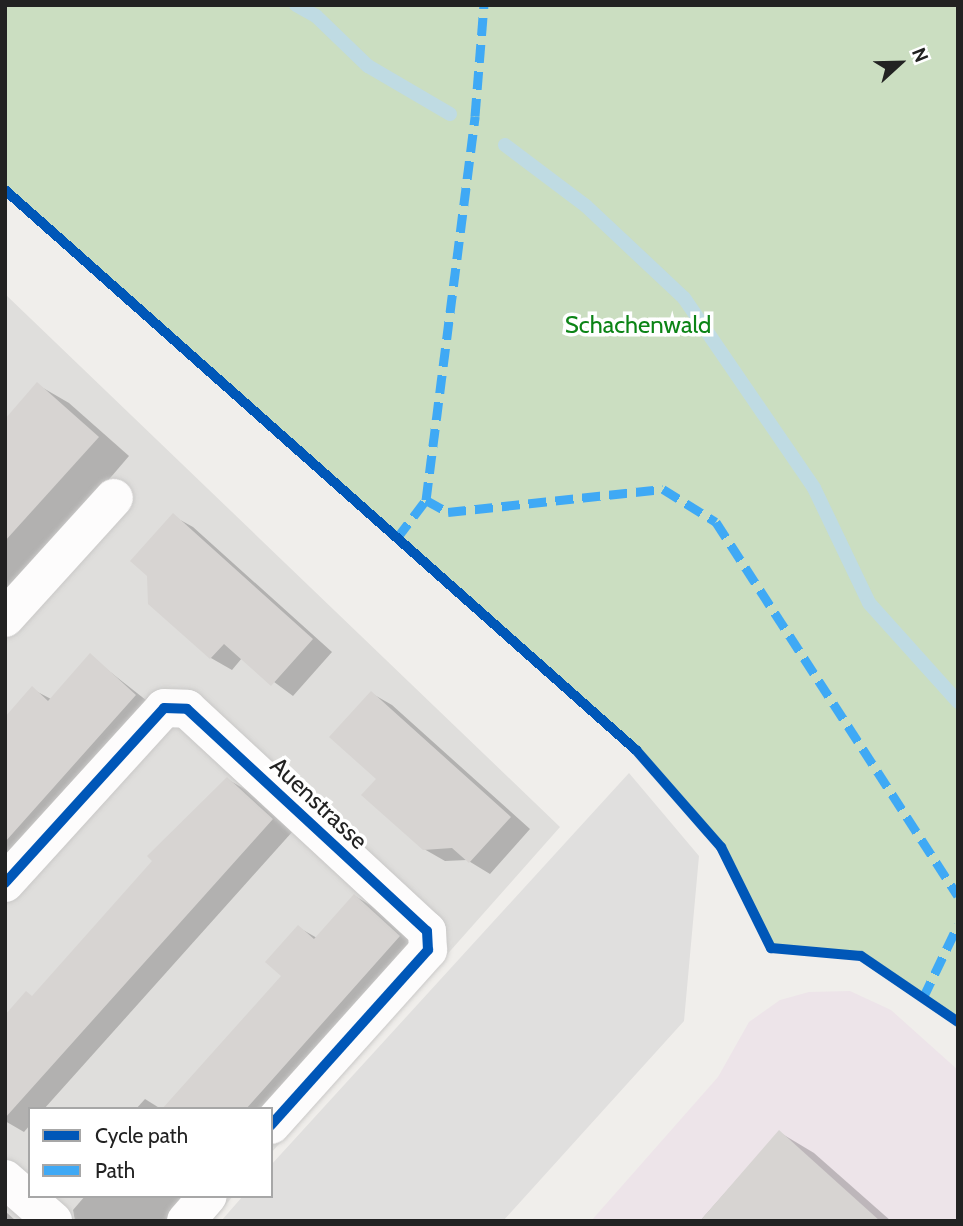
<!DOCTYPE html>
<html>
<head>
<meta charset="utf-8">
<style>
	body { margin:0 }
	#map { position:relative; width:963px; height:1226px; overflow:hidden; background:#f0eeeb; font-family:Cabin,sans-serif }
	div>[style] { position:absolute }
	.residential>* { inset:0; background:#dfdedc }
	.industrial>* { inset:0; background:#ede4e9 }
	.forest>* { inset:0; background:#cbdec1 }
	.parking>* { inset:0; background:#e0dfde }
	.shadow>* { inset:0; background:#0003 }
	.stream>* { height:14px; margin:-7px; padding:0 7px; transform-origin:7px; border-radius:7px; background:#bfdbe3 }
	.building>* { inset:0; background:#d7d4d2 }
	.roads { filter:drop-shadow(0 0 2px #c9c8c7) drop-shadow(0 0 2px #c9c8c7) }
	.minor>* { height:38px; margin:-19px; padding:0 19px; transform-origin:19px; border-radius:19px; background:#fdfcfc }
	.quiet>* { height:9px; margin-top:-4.5px; transform-origin:0; background:repeating-linear-gradient(90deg,#3fa9f5 0 18px,transparent 0 27px) }
	.cycleway>* { height:10px; margin:-5px; padding:0 5px; transform-origin:5px; border-radius:5px; background:#0057b8 }
	span { translate:-50% -50%; white-space:nowrap; text-align:center; line-height:1.15; -webkit-text-stroke:7px #fff; paint-order:stroke }
	.park-label { font-size:24px; color:#0c8416 }
	.street-label { font-size:24px; color:#222 }
	.frame { position:absolute; inset:0; border:7px solid #222; pointer-events:none }
	.legend { position:absolute; left:28px; top:1107px; width:245px; height:91px; box-sizing:border-box; background:#fff; border:2px solid #a7a7a7; margin:0; padding:9px 12px; list-style:none; font-size:21px; color:#222 }
	.legend li { display:flex; align-items:center; gap:14px; height:35px }
	.legend b { width:35px; border:2px solid #a7a7a7 }
	.north { position:absolute; left:865px; top:28px; width:70px; height:70px; -webkit-text-stroke:5px #fff; paint-order:stroke; rotate:68deg; font-size:19px; font-weight:700; line-height:28px; text-align:center; color:#222 }
	.north::after { content:''; display:block; margin:auto; width:24px; height:32px; background:#222; clip-path:polygon(50% 0,100% 100%,50% 72%,0 100%) }
</style>
</head>
<body>
<div id="map">
	<div class="residential">
		<i style="clip-path:polygon(5px 294px,560px 827px,271px 1153px,271px 1109px,30px 1109px,30px 1196px,233px 1196px,212px 1221px,5px 1221px)"></i>
	</div>
	<div class="industrial">
		<i style="clip-path:polygon(850px 991px,891px 1010px,958px 1070px,958px 1221px,591px 1221px,718px 1077px,749px 1022px,780px 1000px,809px 992px)"></i>
	</div>
	<div class="forest">
		<i style="clip-path:polygon(5px 5px,958px 5px,958px 1022px,861px 956px,771px 948px,721px 847px,636px 750px,5px 190px)"></i>
	</div>
	<div class="parking">
		<i style="clip-path:polygon(629px 773px,699px 856px,684px 1021px,503px 1221px,221px 1221px,243px 1196px,271px 1196px,271px 1165px)"></i>
	</div>
	<div class="shadow">
		<i style="clip-path:polygon(38px 385px,69px 403px,129px 456px,5px 601px,5px 421px)"></i>
		<i style="clip-path:polygon(173px 516px,193px 527px,332px 652px,293px 696px,242px 658px,232px 670px,211px 658px,150px 603px)"></i>
		<i style="clip-path:polygon(90px 656px,156px 708px,5px 876px,5px 751px,32px 689px,51px 699px)"></i>
		<i style="clip-path:polygon(371px 693px,392px 705px,530px 829px,490px 874px,467px 860px,445px 861px,424px 849px,378px 779px)"></i>
		<i style="clip-path:polygon(227px 779px,248px 791px,293px 831px,44px 1109px,30px 1109px,30px 1125px,24px 1132px,5px 1121px,5px 1017px,33px 997px)"></i>
		<i style="clip-path:polygon(355px 896px,375px 908px,420px 949px,271px 1109px,164px 1109px,284px 976px,298px 927px,317px 938px)"></i>
		<i style="clip-path:polygon(145px 1099px,161px 1109px,136px 1109px)"></i>
		<i style="clip-path:polygon(779px 1132px,814px 1153px,891px 1221px,700px 1221px)"></i>
		<i style="clip-path:polygon(85px 1196px,200px 1196px,178px 1221px,75px 1221px,73px 1210px)"></i>
		<i style="clip-path:polygon(5px 1211px,16px 1221px,5px 1221px)"></i>
	</div>
	<div class="stream">
		<i style="left:296px;top:5px;width:23px;rotate:29deg"></i>
		<i style="left:316px;top:16px;width:72px;rotate:43.9deg"></i>
		<i style="left:368px;top:66px;width:95px;rotate:30.3deg"></i>
		<i style="left:505px;top:145px;width:101px;rotate:37deg"></i>
		<i style="left:586px;top:206px;width:134px;rotate:43.2deg"></i>
		<i style="left:684px;top:298px;width:230px;rotate:55.6deg"></i>
		<i style="left:814px;top:488px;width:127px;rotate:64.4deg"></i>
		<i style="left:869px;top:603px;width:133px;rotate:48deg"></i>
	</div>
	<div class="building">
		<i style="clip-path:polygon(37px 382px,99px 437px,5px 541px,5px 419px)"></i>
		<i style="clip-path:polygon(173px 513px,313px 639px,271px 686px,224px 644px,210px 659px,148px 604px,147px 576px,130px 561px)"></i>
		<i style="clip-path:polygon(90px 653px,136px 695px,5px 842px,5px 717px,32px 686px,48px 701px)"></i>
		<i style="clip-path:polygon(371px 691px,511px 817px,469px 863px,452px 848px,423px 850px,361px 795px,376px 779px,329px 737px)"></i>
		<i style="clip-path:polygon(227px 777px,273px 819px,5px 1118px,5px 1015px,26px 991px,32px 996px,152px 861px,147px 856px)"></i>
		<i style="clip-path:polygon(354px 894px,400px 936px,263px 1090px,246px 1109px,162px 1109px,281px 976px,265px 962px,298px 925px,314px 939px)"></i>
		<i style="clip-path:polygon(779px 1130px,880px 1221px,700px 1221px)"></i>
	</div>
	<div class="roads">
		<div class="minor">
			<i style="left:5px;top:618px;width:162px;rotate:-47.8deg"></i>
			<i style="left:5px;top:883px;width:236px;rotate:-47.7deg"></i>
			<i style="left:164px;top:708px;width:23px;rotate:2deg"></i>
			<i style="left:187px;top:709px;width:327px;rotate:42.8deg"></i>
			<i style="left:427px;top:931px;width:19px;rotate:87deg"></i>
			<i style="left:428px;top:950px;width:235px;rotate:131.9deg"></i>
			<i style="left:5px;top:1179px;width:64px;rotate:41.2deg"></i>
			<i style="left:186px;top:1221px;width:33px;rotate:-49deg"></i>
		</div>
	</div>
	<div class="quiet">
		<i style="left:426px;top:500px;width:25px;rotate:29deg"></i>
		<i style="left:448px;top:512px;width:216px;rotate:-6.1deg"></i>
		<i style="left:663px;top:489px;width:62px;rotate:31.9deg"></i>
		<i style="left:716px;top:522px;width:445px;rotate:57.1deg"></i>
		<i style="left:397px;top:538px;width:48px;rotate:-52.7deg"></i>
		<i style="left:426px;top:500px;width:387px;rotate:-82.7deg"></i>
		<i style="left:475px;top:116px;width:111px;rotate:-85.4deg"></i>
		<i style="left:923px;top:998px;width:81px;rotate:-64.4deg"></i>
	</div>
	<div class="cycleway">
		<i style="left:5px;top:190px;width:844px;rotate:41.59deg"></i>
		<i style="left:636px;top:750px;width:129px;rotate:48.8deg"></i>
		<i style="left:721px;top:847px;width:113px;rotate:63.7deg"></i>
		<i style="left:771px;top:948px;width:90px;rotate:5.1deg"></i>
		<i style="left:861px;top:956px;width:117px;rotate:34.2deg"></i>
		<i style="left:5px;top:883px;width:236px;rotate:-47.7deg"></i>
		<i style="left:164px;top:708px;width:23px;rotate:2deg"></i>
		<i style="left:187px;top:709px;width:327px;rotate:42.8deg"></i>
		<i style="left:427px;top:931px;width:19px;rotate:87deg"></i>
		<i style="left:428px;top:950px;width:235px;rotate:131.9deg"></i>
	</div>
	<div class="park-label">
		<span style="left:638px;top:325px">Schachenwald</span>
	</div>
	<div class="street-label">
		<span style="left:319px;top:803px;rotate:43deg">Auenstrasse</span>
	</div>
	<div class="frame"></div>
	<ul class="legend">
	<li><b style="height:9px;background:#0057b8"></b>Cycle path</li>
	<li><b style="height:9px;background:#3fa9f5"></b>Path</li>
	</ul>
	<div class="north">N</div>
</div>
</body>
</html>
